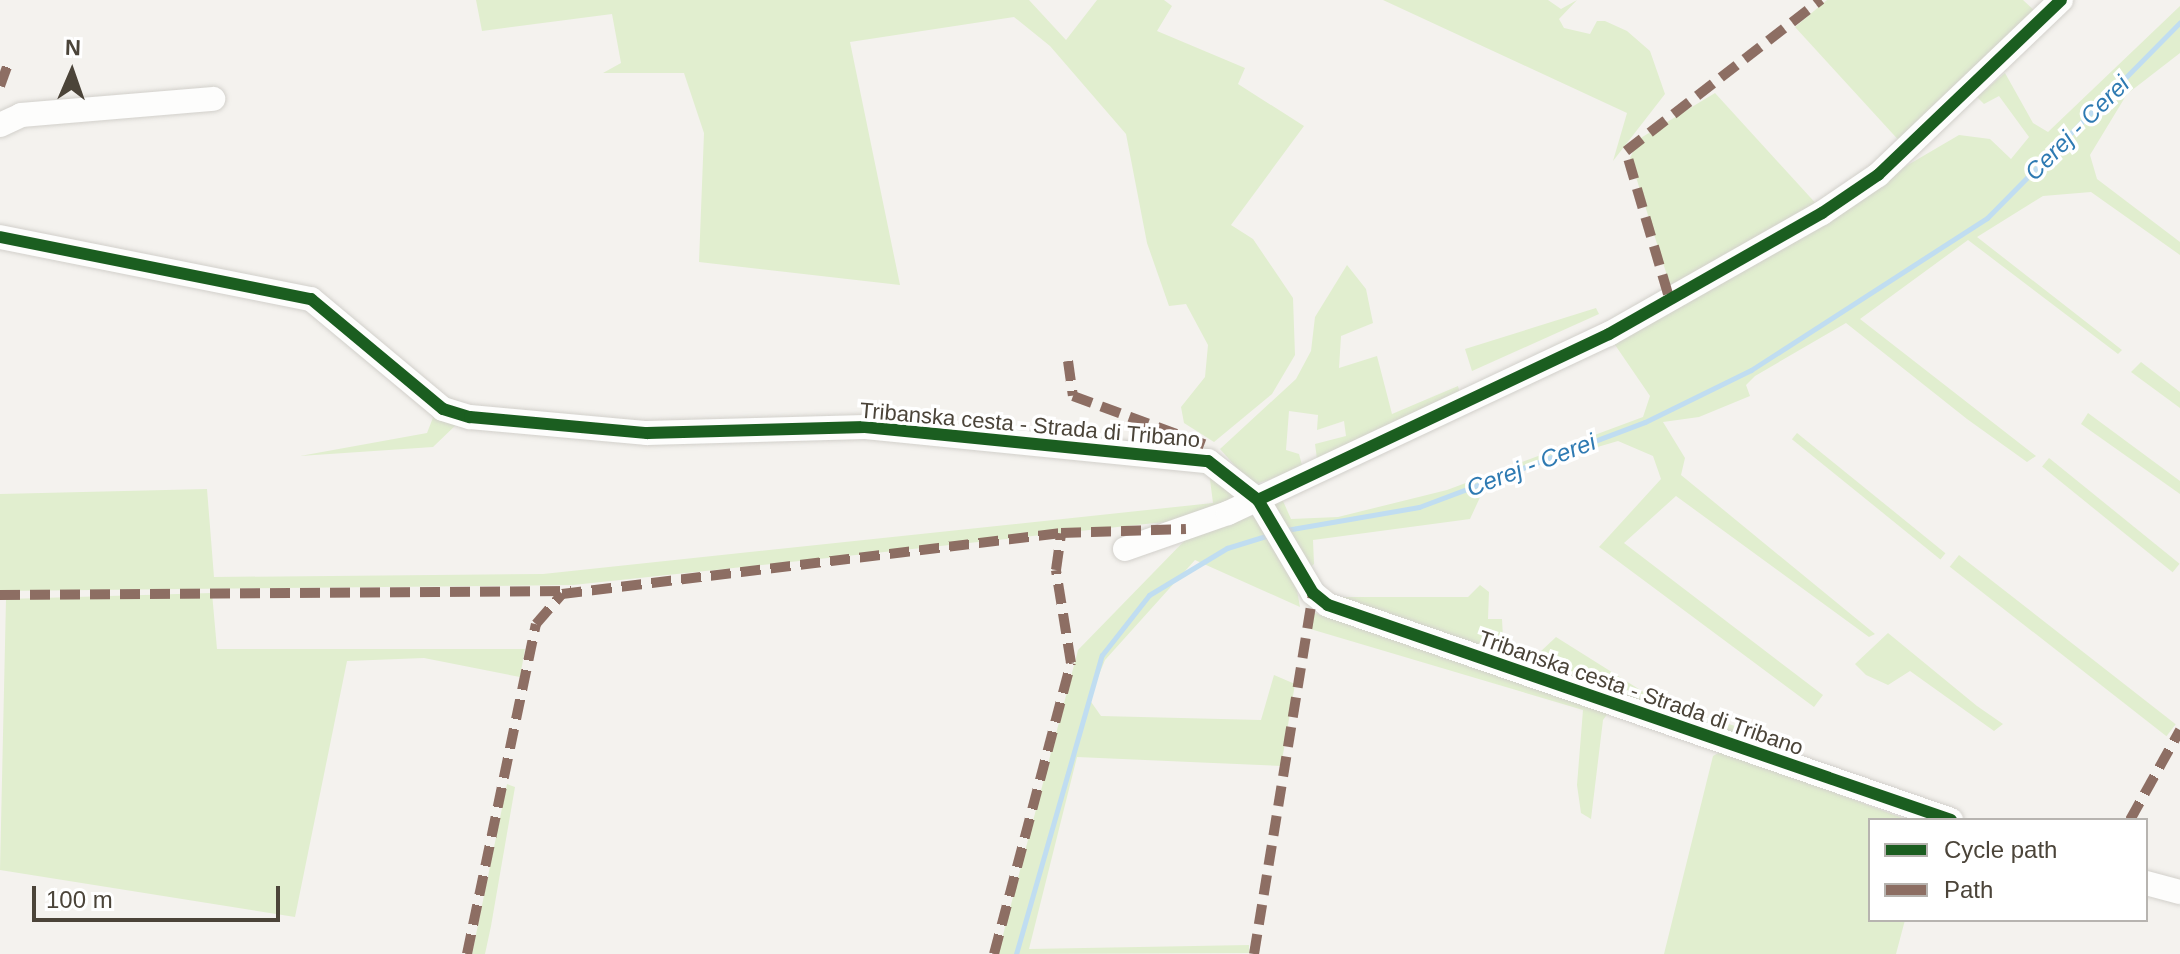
<!DOCTYPE html>
<html>
<head>
<meta charset="utf-8">
<style>
	body { margin:0 }
	#map { position:relative; width:2180px; height:954px; overflow:hidden; background:#f4f2ee; font-family:Arial,sans-serif }
	div>[style] { position:absolute }
	.green>* { inset:0; background:#e1eecf; transform-origin:0 0 }
	.stream>* { height:5px; margin:-2.5px; padding:0 2.5px; transform-origin:2.5px; border-radius:2.5px; background:#c0ddf1 }
	.roads { filter:drop-shadow(0 0 2px #d2d0cb) drop-shadow(0 0 2px #d2d0cb) }
	.minor>* { height:24px; margin:-12px; padding:0 12px; transform-origin:12px; border-radius:12px; background:#fdfdfc }
	.quiet>* { height:10px; margin-top:-5px; transform-origin:0; background:repeating-linear-gradient(90deg,#8d6e63 0 20px,transparent 0 30px) }
	.cycleway>* { height:12px; margin:-6px; padding:0 6px; transform-origin:6px; border-radius:6px; background:#1b5e20 }
	span { translate:-50% -50%; white-space:nowrap; text-align:center; line-height:1.15; -webkit-text-stroke:7px #fff; paint-order:stroke }
	.street-label { font-size:22px; color:#4b4439 }
	.water-label { font-size:24px; color:#2e7ab2; font-style:italic }
	.legend { position:absolute; left:1868px; top:818px; width:280px; height:104px; box-sizing:border-box; background:#fff; border:2px solid #b7b4b0; margin:0; padding:10px 14px; list-style:none; font-size:24px; color:#4b4439 }
	.legend li { display:flex; align-items:center; gap:16px; height:40px }
	.legend b { width:40px; border:2px solid #b7b4b0 }
	.north { position:absolute; left:32px; top:32px; width:80px; height:80px; -webkit-text-stroke:6px #fff; paint-order:stroke; rotate:2deg; font-size:22px; font-weight:700; line-height:32px; text-align:center; color:#4b4439 }
	.north::after { content:''; display:block; margin:auto; width:28px; height:36px; background:#4b4439; clip-path:polygon(50% 0,100% 100%,50% 72%,0 100%) }
	.scale { position:absolute; left:32px; top:886px; width:248px; height:36px; box-sizing:border-box; border:4px solid #4b4439; border-top:0; padding-left:10px; font-size:24px; line-height:28px; white-space:nowrap; color:#4b4439; -webkit-text-stroke:6px #fff; paint-order:stroke }
</style>
</head>
<body>
<div id="map">
	<div class="green">
		<i style="clip-path:polygon(476px 0,1029px 0,1066px 40px,1097px 0,1164px 0,1172px 6px,1157px 31px,1245px 68px,1238px 84px,1304px 126px,1231px 225px,1253px 239px,1293px 298px,1295px 355px,1272px 394px,1214px 442px,1184px 423px,1181px 407px,1205px 377px,1208px 345px,1186px 304px,1169px 306px,1147px 243px,1126px 134px,1050px 46px,1014px 17px,850px 42px,900px 285px,699px 262px,704px 133px,684px 73px,603px 73px,621px 63px,612px 14px,482px 31px)"></i>
		<i style="clip-path:polygon(1383px 0,1548px 0,1561px 9px,1577px 0,1559px 19px,1564px 28px,1590px 34px,1597px 21px,1605px 21px,1627px 31px,1650px 51px,1665px 94px,1613px 161px,1627px 113px)"></i>
		<i style="clip-path:polygon(1827px 0,2023px 0,2040px 16px,1903px 145px,1795px 27px)"></i>
		<i style="clip-path:polygon(2180px 6px,2180px 53px,2127px 94px,2090px 155px,2097px 179px,2180px 242px,2180px 255px,2091px 192px,2043px 196px,1977px 237px,2122px 350px,2118px 354px,1968px 240px,1860px 319px,2036px 456px,2027px 462px,1967px 419px,1846px 323px,1755px 376px,1746px 385px,1750px 396px,1699px 417px,1663px 422px,1685px 458px,1681px 475px,1875px 634px,1869px 637px,1676px 496px,1624px 543px,1823px 695px,1814px 707px,1599px 547px,1661px 479px,1653px 456px,1618px 441px,1515px 471px,1482px 493px,1470px 519px,1313px 540px,1314px 564px,1307px 570px,1274px 505px,1279px 492px,1291px 519px,1338px 517px,1447px 490px,1643px 417px,1650px 396px,1611px 339px,1959px 135px,1990px 139px,2011px 159px,2029px 137px,1999px 96px,1984px 104px,1977px 97px,2005px 73px,2033px 123px,2048px 132px)"></i>
		<i style="clip-path:polygon(1715px 93px,1820px 208px,1670px 285px,1630px 158px,1639px 139px)"></i>
		<i style="clip-path:polygon(1347px 265px,1366px 289px,1373px 323px,1341px 336px,1339px 368px,1377px 356px,1392px 414px,1458px 386px,1461px 398px,1317px 459px,1315px 444px,1346px 436px,1344px 421px,1317px 430px,1318px 415px,1289px 411px,1286px 450px,1299px 454px,1303px 469px,1252px 485px,1220px 449px,1296px 379px,1311px 351px,1315px 317px)"></i>
		<i style="clip-path:polygon(1596px 308px,1599px 314px,1472px 371px,1465px 349px)"></i>
		<i style="clip-path:polygon(2141px 362px,2180px 392px,2180px 408px,2131px 372px)"></i>
		<i style="clip-path:polygon(2088px 413px,2180px 481px,2180px 494px,2081px 424px)"></i>
		<i style="clip-path:polygon(434px 415px,459px 422px,433px 447px,300px 456px,427px 433px)"></i>
		<i style="left:1797px;top:433px;width:191px;height:8px;rotate:39deg"></i>
		<i style="left:2049px;top:458px;width:168px;height:11px;rotate:39deg"></i>
		<i style="clip-path:polygon(1209px 472px,1237px 498px,1193px 519px,573px 585px,0 591px,0 494px,207px 489px,214px 577px,543px 574px,1213px 503px)"></i>
		<i style="clip-path:polygon(1246px 516px,1259px 516px,1296px 585px,1300px 607px,1195px 560px,1105px 660px,1089px 699px,1101px 716px,1261px 720px,1274px 675px,1295px 684px,1281px 766px,1077px 757px,1029px 949px,1249px 945px,1249px 953px,998px 954px,1078px 650px,1190px 535px)"></i>
		<i style="left:1959px;top:555px;width:275px;height:15px;rotate:38deg"></i>
		<i style="clip-path:polygon(1480px 585px,1489px 592px,1488px 619px,1502px 619px,1504px 656px,1330px 597px,1468px 597px)"></i>
		<i style="clip-path:polygon(212px 593px,217px 649px,525px 649px,520px 677px,424px 658px,347px 661px,295px 917px,0 870px,6px 599px)"></i>
		<i style="clip-path:polygon(1312px 612px,1611px 709px,1603px 720px,1591px 819px,1581px 813px,1577px 785px,1583px 710px,1307px 628px)"></i>
		<i style="clip-path:polygon(1888px 633px,1977px 706px,2003px 724px,1994px 731px,1910px 671px,1888px 685px,1866px 675px,1855px 664px)"></i>
		<i style="clip-path:polygon(1556px 637px,1661px 703px,1735px 726px,1736px 737px,1522px 663px,1523px 652px,1539px 653px)"></i>
		<i style="clip-path:polygon(1722px 751px,1908px 820px,1870px 820px,1870px 920px,1905px 920px,1896px 954px,1664px 954px,1713px 756px)"></i>
		<i style="clip-path:polygon(507px 784px,515px 787px,491px 926px,485px 954px,472px 954px)"></i>
	</div>
	<div class="stream">
		<i style="left:1286px;top:530px;width:135px;rotate:-9.8deg"></i>
		<i style="left:1419px;top:507px;width:241px;rotate:-20.6deg"></i>
		<i style="left:1645px;top:422px;width:118px;rotate:-26.1deg"></i>
		<i style="left:1751px;top:370px;width:281px;rotate:-32.8deg"></i>
		<i style="left:1987px;top:218px;width:275px;rotate:-45.4deg"></i>
		<i style="left:1016px;top:954px;width:311px;rotate:-74deg"></i>
		<i style="left:1102px;top:655px;width:76px;rotate:-51.9deg"></i>
		<i style="left:1149px;top:595px;width:91px;rotate:-31.1deg"></i>
		<i style="left:1227px;top:548px;width:44px;rotate:-17.2deg"></i>
	</div>
	<div class="roads">
		<div class="minor">
			<i style="left:0;top:125px;width:23px;rotate:-25deg"></i>
			<i style="left:21px;top:115px;width:193px;rotate:-4.8deg"></i>
			<i style="left:0;top:237px;width:317px;rotate:11.3deg"></i>
			<i style="left:311px;top:299px;width:172px;rotate:39.8deg"></i>
			<i style="left:443px;top:409px;width:28px;rotate:17deg"></i>
			<i style="left:470px;top:417px;width:178px;rotate:5.2deg"></i>
			<i style="left:647px;top:433px;width:218px;rotate:-1.6deg"></i>
			<i style="left:865px;top:427px;width:345px;rotate:5.7deg"></i>
			<i style="left:1208px;top:461px;width:63px;rotate:38deg"></i>
			<i style="left:1258px;top:500px;width:108px;rotate:59.4deg"></i>
			<i style="left:1313px;top:593px;width:19px;rotate:39deg"></i>
			<i style="left:1328px;top:605px;width:659px;rotate:19.04deg"></i>
			<i style="left:1125px;top:549px;width:109px;rotate:-19.3deg"></i>
			<i style="left:1228px;top:513px;width:421px;rotate:-25.2deg"></i>
			<i style="left:1609px;top:334px;width:245px;rotate:-29.6deg"></i>
			<i style="left:1822px;top:213px;width:68px;rotate:-34.2deg"></i>
			<i style="left:1878px;top:175px;width:253px;rotate:-43.7deg"></i>
			<i style="left:2146px;top:883px;width:35px;rotate:15deg"></i>
		</div>
	</div>
	<div class="quiet">
		<i style="left:0;top:86px;width:27px;rotate:-70deg"></i>
		<i style="left:1668px;top:294px;width:149px;rotate:-106.4deg"></i>
		<i style="left:1626px;top:151px;width:247px;rotate:-37.8deg"></i>
		<i style="left:1068px;top:361px;width:35px;rotate:82deg"></i>
		<i style="left:1073px;top:396px;width:150px;rotate:20.2deg"></i>
		<i style="left:0;top:595px;width:571px;rotate:-0.4deg"></i>
		<i style="left:2130px;top:820px;width:103px;rotate:-60.9deg"></i>
		<i style="left:467px;top:954px;width:337px;rotate:-78.2deg"></i>
		<i style="left:536px;top:624px;width:40px;rotate:-49deg"></i>
		<i style="left:562px;top:594px;width:503px;rotate:-6.97deg"></i>
		<i style="left:1061px;top:533px;width:125px;rotate:-1.8deg"></i>
		<i style="left:994px;top:954px;width:301px;rotate:-75.2deg"></i>
		<i style="left:1071px;top:663px;width:94px;rotate:-99.2deg"></i>
		<i style="left:1056px;top:570px;width:37px;rotate:-82deg"></i>
		<i style="left:1254px;top:954px;width:366px;rotate:-80.7deg"></i>
	</div>
	<div class="cycleway">
		<i style="left:0;top:237px;width:317px;rotate:11.3deg"></i>
		<i style="left:311px;top:299px;width:172px;rotate:39.8deg"></i>
		<i style="left:443px;top:409px;width:28px;rotate:17deg"></i>
		<i style="left:470px;top:417px;width:178px;rotate:5.2deg"></i>
		<i style="left:647px;top:433px;width:218px;rotate:-1.6deg"></i>
		<i style="left:865px;top:427px;width:345px;rotate:5.7deg"></i>
		<i style="left:1208px;top:461px;width:63px;rotate:38deg"></i>
		<i style="left:1258px;top:500px;width:108px;rotate:59.4deg"></i>
		<i style="left:1313px;top:593px;width:19px;rotate:39deg"></i>
		<i style="left:1328px;top:605px;width:659px;rotate:19.04deg"></i>
		<i style="left:1258px;top:500px;width:388px;rotate:-25.3deg"></i>
		<i style="left:1609px;top:334px;width:245px;rotate:-29.6deg"></i>
		<i style="left:1822px;top:213px;width:68px;rotate:-34.2deg"></i>
		<i style="left:1878px;top:175px;width:253px;rotate:-43.7deg"></i>
	</div>
	<div class="street-label">
		<span style="left:1030px;top:425px;rotate:5deg">Tribanska cesta - Strada di Tribano</span>
		<span style="left:1641px;top:693px;rotate:19deg">Tribanska cesta - Strada di Tribano</span>
	</div>
	<div class="water-label">
		<span style="left:2077px;top:128px;rotate:-45deg">Cerej - Cerei</span>
		<span style="left:1531px;top:465px;rotate:-21deg">Cerej - Cerei</span>
	</div>
	<ul class="legend">
	<li><b style="height:10px;background:#1b5e20"></b>Cycle path</li>
	<li><b style="height:10px;background:#8d6e63"></b>Path</li>
	</ul>
	<div class="north">N</div>
	<div class="scale">100 m</div>
</div>
</body>
</html>
